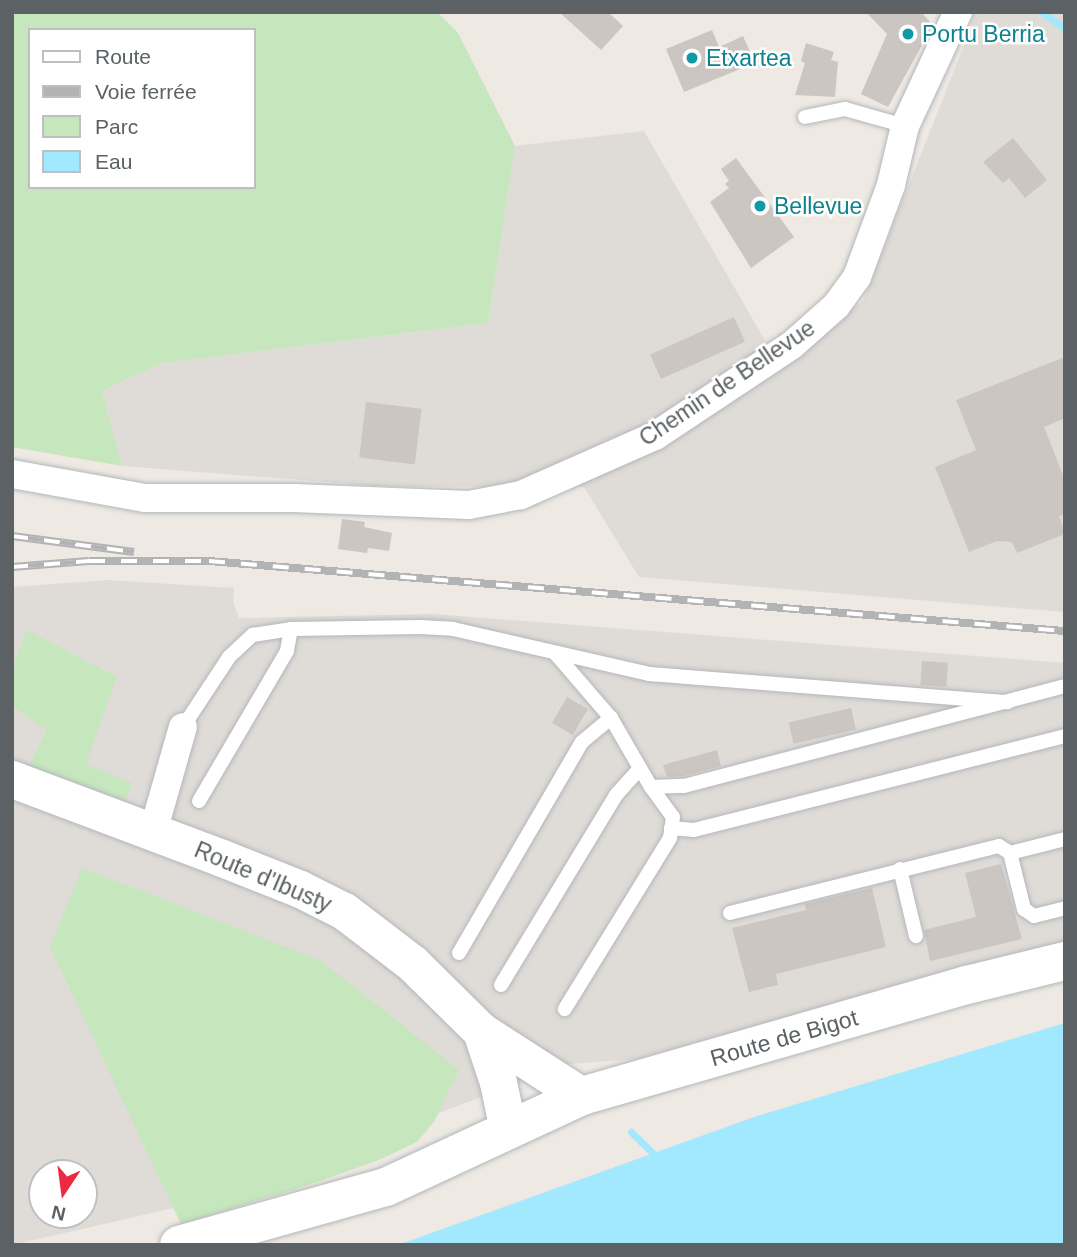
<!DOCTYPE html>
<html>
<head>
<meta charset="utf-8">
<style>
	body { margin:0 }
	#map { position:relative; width:1077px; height:1257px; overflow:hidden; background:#eee9e3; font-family:Helvetica,sans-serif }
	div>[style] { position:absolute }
	.industrial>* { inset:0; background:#dfdbd7 }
	.green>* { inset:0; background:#c6e6be }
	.water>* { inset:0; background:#a2e9ff }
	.stream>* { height:7px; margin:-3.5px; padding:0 3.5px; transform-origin:3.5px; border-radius:3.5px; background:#a2e9ff }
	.building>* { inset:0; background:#cbc6c2; transform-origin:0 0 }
	.roads { filter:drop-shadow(0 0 2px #b3b7ba) drop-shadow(0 0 2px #b3b7ba) }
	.service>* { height:14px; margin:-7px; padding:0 7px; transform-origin:7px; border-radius:7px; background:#fff }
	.minor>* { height:28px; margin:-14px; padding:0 14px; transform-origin:14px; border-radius:14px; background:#fff }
	.tertiary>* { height:37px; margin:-18.5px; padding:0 18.5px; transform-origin:18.5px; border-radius:18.5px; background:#fff }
	.secondary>* { height:38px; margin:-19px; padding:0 19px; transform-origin:19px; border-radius:19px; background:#fff }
	.rail>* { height:8px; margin-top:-4px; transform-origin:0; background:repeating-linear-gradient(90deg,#fff 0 16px,#b2b3b4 0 32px); box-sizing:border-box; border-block:2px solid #b2b3b4 }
	.dots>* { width:19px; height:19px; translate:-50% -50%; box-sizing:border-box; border:4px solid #fff; border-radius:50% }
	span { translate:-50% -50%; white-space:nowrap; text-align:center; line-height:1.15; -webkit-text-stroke:5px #fff; paint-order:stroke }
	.culture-label { font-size:23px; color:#0d838f }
	.left { translate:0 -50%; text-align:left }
	.street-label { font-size:23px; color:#5b6164 }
	.frame { position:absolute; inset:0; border:14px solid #5b6164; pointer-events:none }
	.legend { position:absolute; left:28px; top:28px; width:228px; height:161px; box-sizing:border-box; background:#fff; border:2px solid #bdc0c1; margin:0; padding:9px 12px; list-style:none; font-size:21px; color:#5b6164 }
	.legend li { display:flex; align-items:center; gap:14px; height:35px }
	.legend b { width:35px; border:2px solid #bdc0c1 }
	.north { position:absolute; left:28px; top:1159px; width:70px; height:70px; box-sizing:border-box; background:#fff; border:2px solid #bdc0c1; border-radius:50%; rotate:193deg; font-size:19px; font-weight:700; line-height:28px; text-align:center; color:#5b6164 }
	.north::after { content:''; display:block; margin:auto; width:24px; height:32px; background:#ec2a42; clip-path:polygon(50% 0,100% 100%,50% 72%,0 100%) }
</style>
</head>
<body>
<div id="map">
	<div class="industrial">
		<i style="clip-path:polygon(973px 12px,1065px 12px,1065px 612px,639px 577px,584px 487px,378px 486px,122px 466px,102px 391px,162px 363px,488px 323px,515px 146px,644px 131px,778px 363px,863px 301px,972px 25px)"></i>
		<i style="clip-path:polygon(evenodd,108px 580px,234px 588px,233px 602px,239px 618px,433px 614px,1065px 663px,1065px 941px,637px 1059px,570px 1064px,200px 1202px,12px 1245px,12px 587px,108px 580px,42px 1173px,84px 1173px,84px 1215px,42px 1215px,42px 1173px)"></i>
	</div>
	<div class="green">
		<i style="clip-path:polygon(evenodd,12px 12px,437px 12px,458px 33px,515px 146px,488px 323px,162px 363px,102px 391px,122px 466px,12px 447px,12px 12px,30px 30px,254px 30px,254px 187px,30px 187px,30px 30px)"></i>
		<i style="clip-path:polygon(27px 630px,117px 677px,86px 764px,132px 783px,125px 800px,28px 768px,47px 730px,12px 706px,12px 671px)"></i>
		<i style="clip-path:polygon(82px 868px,320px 960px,459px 1070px,434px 1122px,417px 1142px,379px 1160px,303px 1187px,181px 1224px,50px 947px)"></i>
	</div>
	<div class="water">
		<i style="clip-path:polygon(1065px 1023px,1065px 1245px,398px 1245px,754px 1117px)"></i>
	</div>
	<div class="stream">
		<i style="left:1042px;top:12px;width:29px;rotate:36deg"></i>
		<i style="left:631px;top:1132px;width:37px;rotate:44deg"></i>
	</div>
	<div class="building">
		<i style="clip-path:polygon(559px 12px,608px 12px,623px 26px,601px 50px)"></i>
		<i style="clip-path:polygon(866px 12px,921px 12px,933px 25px,888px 107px,861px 94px,887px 34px)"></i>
		<i style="clip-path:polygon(712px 30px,719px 47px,743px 36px,755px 63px,684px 92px,666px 49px)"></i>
		<i style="clip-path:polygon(806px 43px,834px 52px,831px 60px,838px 62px,835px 97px,795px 95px,805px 63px,801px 61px)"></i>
		<i style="clip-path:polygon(1013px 138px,1047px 180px,1025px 198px,1009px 178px,1003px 183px,983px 162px)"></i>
		<i style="clip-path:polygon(736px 158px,794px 237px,751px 268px,710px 202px,729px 188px,725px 184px,729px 181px,721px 169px)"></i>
		<i style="left:734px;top:317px;width:27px;height:92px;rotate:66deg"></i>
		<i style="clip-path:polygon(1065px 357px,1065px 418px,1044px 427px,1065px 480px,1065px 514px,1059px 516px,1065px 534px,1017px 553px,1012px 542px,997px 541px,969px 552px,935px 467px,976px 450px,956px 400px)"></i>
		<i style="left:366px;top:402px;width:56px;height:56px;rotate:7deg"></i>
		<i style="clip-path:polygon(342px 519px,365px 522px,364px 527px,392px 533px,389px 551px,368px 548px,367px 553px,338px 549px)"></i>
		<i style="left:922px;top:661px;width:26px;height:24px;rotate:4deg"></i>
		<i style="left:567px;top:697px;width:24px;height:30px;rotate:30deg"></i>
		<i style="left:851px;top:708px;width:22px;height:64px;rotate:77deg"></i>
		<i style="clip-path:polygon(717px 750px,721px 766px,683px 776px,667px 777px,663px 765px)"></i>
		<i style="clip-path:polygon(1001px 864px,1022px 939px,930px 961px,924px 930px,976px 917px,965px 873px)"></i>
		<i style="clip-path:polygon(872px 888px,886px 947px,776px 974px,778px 985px,749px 992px,732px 928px,806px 910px,805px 904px)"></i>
	</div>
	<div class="roads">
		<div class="service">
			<i style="left:805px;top:117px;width:41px;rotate:-11.3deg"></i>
			<i style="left:845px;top:109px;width:62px;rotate:15.8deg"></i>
			<i style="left:555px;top:653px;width:86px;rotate:49.3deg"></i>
			<i style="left:611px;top:718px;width:80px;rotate:59.9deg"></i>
			<i style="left:651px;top:787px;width:37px;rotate:54deg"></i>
			<i style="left:673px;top:817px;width:21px;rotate:98deg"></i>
			<i style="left:670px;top:838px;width:201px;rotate:121.6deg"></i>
			<i style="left:183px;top:727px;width:84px;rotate:-56.7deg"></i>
			<i style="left:229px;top:657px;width:33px;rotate:-43deg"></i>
			<i style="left:253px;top:635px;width:38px;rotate:-9deg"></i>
			<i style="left:291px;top:629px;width:129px;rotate:-0.9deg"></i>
			<i style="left:420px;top:627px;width:33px;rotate:3deg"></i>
			<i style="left:453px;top:629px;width:201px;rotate:12.9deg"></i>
			<i style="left:649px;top:674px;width:360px;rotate:4.5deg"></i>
			<i style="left:651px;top:787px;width:33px;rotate:-2deg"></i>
			<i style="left:684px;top:786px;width:394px;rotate:-14.7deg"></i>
			<i style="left:199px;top:801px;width:174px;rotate:-59.6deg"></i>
			<i style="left:287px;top:651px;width:22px;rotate:-80deg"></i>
			<i style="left:671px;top:828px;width:23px;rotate:5deg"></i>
			<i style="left:694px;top:830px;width:383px;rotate:-14.2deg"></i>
			<i style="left:1010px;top:853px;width:57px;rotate:-14.3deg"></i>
			<i style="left:900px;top:869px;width:69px;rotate:76.6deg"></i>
			<i style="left:730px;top:913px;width:277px;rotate:-14deg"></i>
			<i style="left:999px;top:846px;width:13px;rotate:32deg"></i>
			<i style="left:1010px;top:853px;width:58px;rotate:76deg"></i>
			<i style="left:1024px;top:909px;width:12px;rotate:35deg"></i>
			<i style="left:1034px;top:916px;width:32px;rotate:-14deg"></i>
			<i style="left:459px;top:953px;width:244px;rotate:-59.8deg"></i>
			<i style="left:582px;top:742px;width:38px;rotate:-40deg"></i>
			<i style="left:501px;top:985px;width:222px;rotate:-58.8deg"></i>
			<i style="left:616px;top:795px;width:36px;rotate:-48deg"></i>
		</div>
		<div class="minor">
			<i style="left:12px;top:474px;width:135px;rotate:10.2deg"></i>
			<i style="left:145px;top:498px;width:149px"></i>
			<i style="left:294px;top:498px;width:175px;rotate:2.3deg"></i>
			<i style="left:469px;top:505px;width:53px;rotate:-10.9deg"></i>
			<i style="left:521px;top:495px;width:146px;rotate:-23.8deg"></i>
			<i style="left:655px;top:436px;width:164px;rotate:-33.6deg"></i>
			<i style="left:792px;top:345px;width:59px;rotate:-41.6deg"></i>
			<i style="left:836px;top:306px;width:36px;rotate:-54deg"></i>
			<i style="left:857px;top:277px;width:98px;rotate:-69.7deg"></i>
			<i style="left:891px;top:185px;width:61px;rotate:-76.7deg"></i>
			<i style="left:905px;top:126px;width:126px;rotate:-65.1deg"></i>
			<i style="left:153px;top:832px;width:109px;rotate:-74.1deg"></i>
		</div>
		<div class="tertiary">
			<i style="left:12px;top:779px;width:224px;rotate:20.6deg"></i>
			<i style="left:222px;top:858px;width:84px;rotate:21.7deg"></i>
			<i style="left:300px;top:889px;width:49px;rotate:26.6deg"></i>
			<i style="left:344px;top:911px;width:86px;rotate:37.4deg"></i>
			<i style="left:412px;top:963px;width:97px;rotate:44.6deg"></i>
			<i style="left:481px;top:1031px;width:120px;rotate:32.8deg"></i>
			<i style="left:481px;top:1031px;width:54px;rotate:71.6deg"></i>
			<i style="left:498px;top:1082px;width:49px;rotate:78.2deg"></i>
		</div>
		<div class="secondary">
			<i style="left:179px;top:1245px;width:215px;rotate:-15.7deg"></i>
			<i style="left:386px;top:1187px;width:216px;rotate:-24.9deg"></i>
			<i style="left:582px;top:1096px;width:401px;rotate:-16.1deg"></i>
			<i style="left:967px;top:985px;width:101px;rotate:-13.8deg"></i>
		</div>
	</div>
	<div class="rail">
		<i style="left:12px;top:536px;width:123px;rotate:7.5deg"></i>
		<i style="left:12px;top:567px;width:77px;rotate:-4.5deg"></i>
		<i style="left:89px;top:561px;width:120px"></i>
		<i style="left:209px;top:561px;width:859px;rotate:4.68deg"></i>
	</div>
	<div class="dots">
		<i style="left:908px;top:34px;background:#0f9aa8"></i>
		<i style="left:692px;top:58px;background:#0f9aa8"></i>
		<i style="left:760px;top:206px;background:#0f9aa8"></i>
	</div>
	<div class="culture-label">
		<span class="left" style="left:922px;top:34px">Portu Berria</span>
		<span class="left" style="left:706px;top:58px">Etxartea</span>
		<span class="left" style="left:774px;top:206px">Bellevue</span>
	</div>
	<div class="street-label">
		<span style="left:727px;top:383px;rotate:-34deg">Chemin de Bellevue</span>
		<span style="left:263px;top:877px;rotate:23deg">Route d'Ibusty</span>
		<span style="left:784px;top:1038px;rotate:-16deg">Route de Bigot</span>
	</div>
	<div class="frame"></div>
	<ul class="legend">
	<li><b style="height:9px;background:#fff"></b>Route</li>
	<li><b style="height:9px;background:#b2b3b4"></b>Voie ferrée</li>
	<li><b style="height:19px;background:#c6e6be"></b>Parc</li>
	<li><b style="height:19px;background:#a2e9ff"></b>Eau</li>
	</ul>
	<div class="north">N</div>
</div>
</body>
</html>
